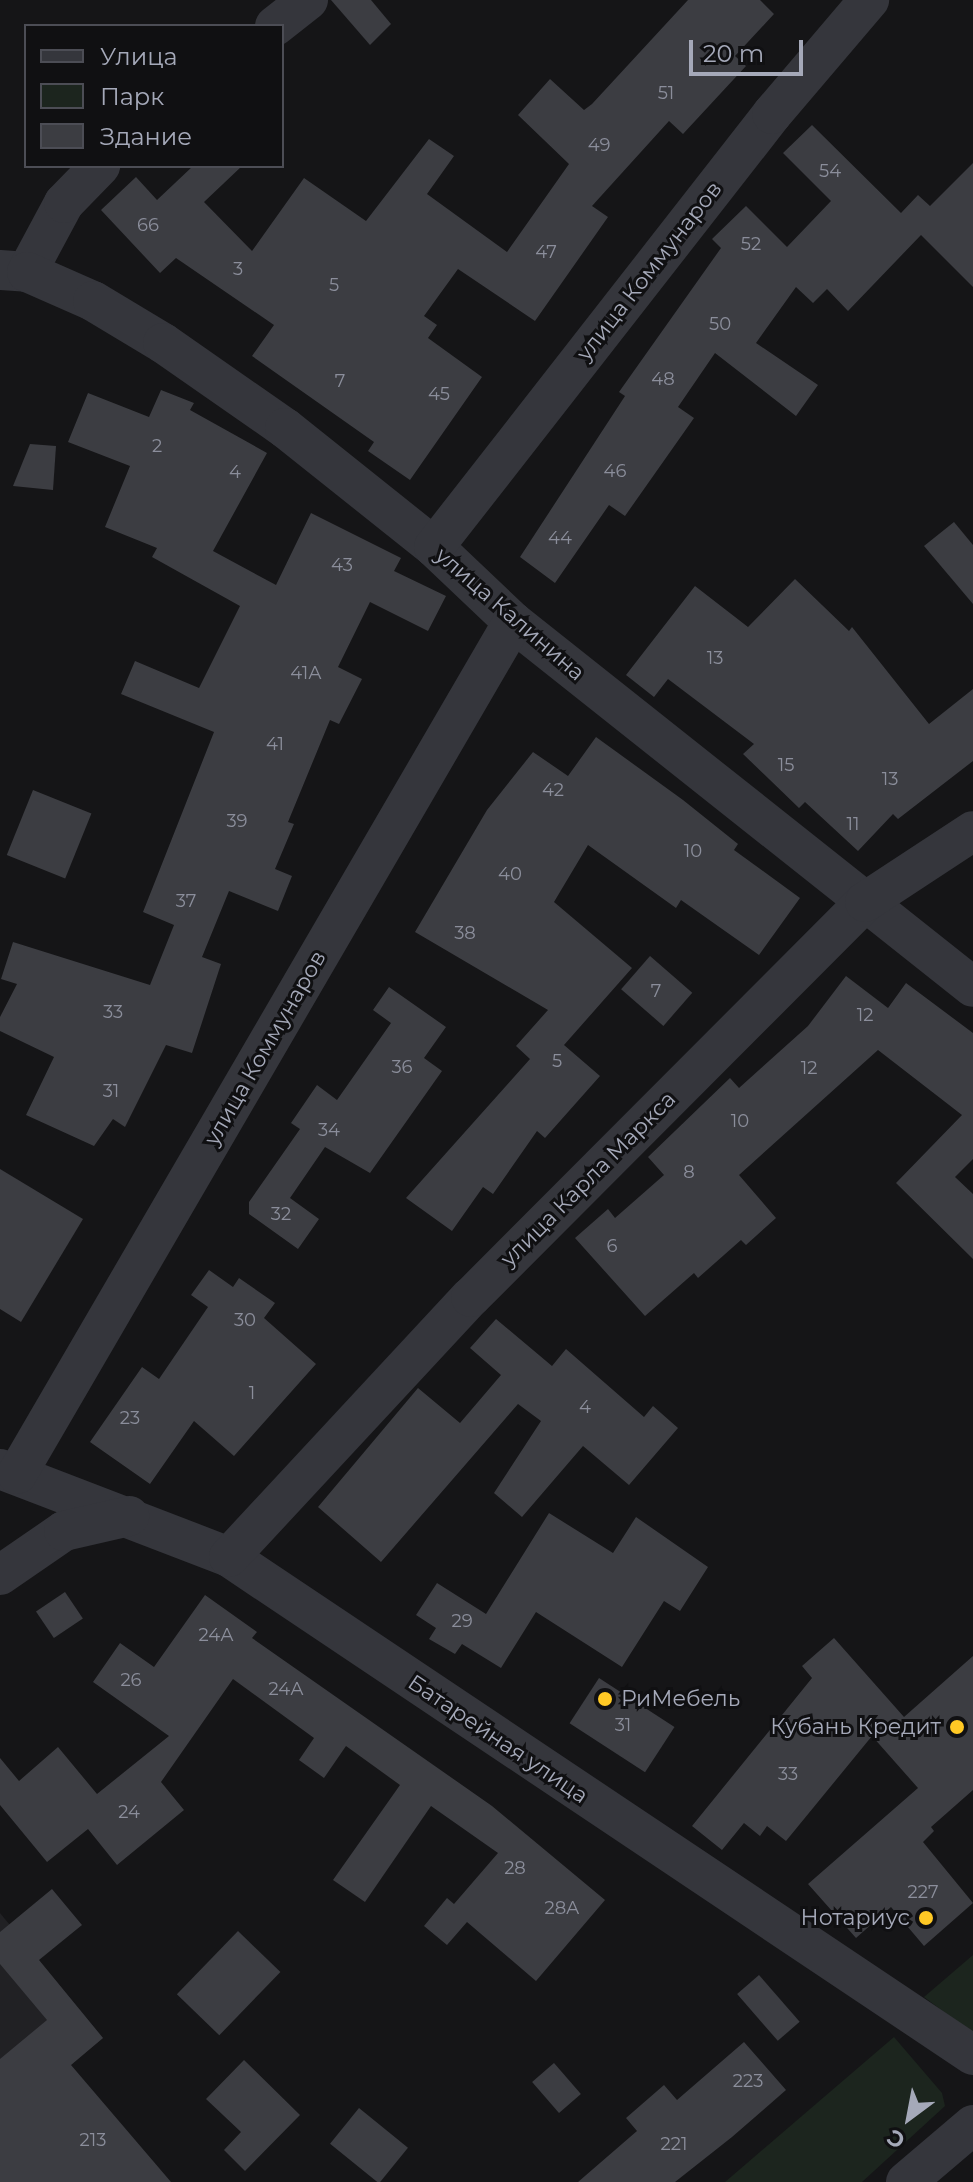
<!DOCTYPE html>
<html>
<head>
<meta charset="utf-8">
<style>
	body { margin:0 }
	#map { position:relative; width:973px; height:2182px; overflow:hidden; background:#151517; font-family:Montserrat,sans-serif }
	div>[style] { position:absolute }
	.built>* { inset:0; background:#212124 }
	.green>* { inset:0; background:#1c251e }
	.building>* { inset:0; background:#3c3d42; transform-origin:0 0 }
	.minor>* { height:40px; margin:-20px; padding:0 20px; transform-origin:20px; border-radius:20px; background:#35363c }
	.dots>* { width:22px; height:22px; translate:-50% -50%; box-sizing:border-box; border:4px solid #101012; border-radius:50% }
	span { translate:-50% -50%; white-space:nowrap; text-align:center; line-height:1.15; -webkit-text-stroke:6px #101012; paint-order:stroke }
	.number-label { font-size:18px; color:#8b8e9b }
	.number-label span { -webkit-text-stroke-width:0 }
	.street-label { font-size:22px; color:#a5a9b9 }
	.poi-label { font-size:22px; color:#a5a9b9 }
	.left { translate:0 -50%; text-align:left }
	.right { translate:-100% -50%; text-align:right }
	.legend { position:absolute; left:24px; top:24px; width:260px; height:144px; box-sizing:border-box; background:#101012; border:2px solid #4c4d55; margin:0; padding:10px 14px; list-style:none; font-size:24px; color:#a5a9b9 }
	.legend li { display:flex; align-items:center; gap:16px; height:40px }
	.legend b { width:40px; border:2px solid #4c4d55 }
	.north { position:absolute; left:869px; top:2078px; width:80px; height:80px; -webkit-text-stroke:6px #101012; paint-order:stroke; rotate:212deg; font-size:22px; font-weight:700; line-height:32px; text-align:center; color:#a5a9b9 }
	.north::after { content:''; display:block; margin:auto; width:28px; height:36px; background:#a5a9b9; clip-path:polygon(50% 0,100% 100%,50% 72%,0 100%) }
	.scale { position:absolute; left:689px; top:40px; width:114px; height:36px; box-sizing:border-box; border:4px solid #a5a9b9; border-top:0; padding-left:10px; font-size:24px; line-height:28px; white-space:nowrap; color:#a5a9b9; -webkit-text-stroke:6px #101012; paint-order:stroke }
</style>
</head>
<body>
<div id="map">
	<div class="built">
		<i style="clip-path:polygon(0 1913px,103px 2038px,0 2124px)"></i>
	</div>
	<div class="green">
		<i style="clip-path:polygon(973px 1955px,973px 2034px,924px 1997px)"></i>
		<i style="clip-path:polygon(894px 2037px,942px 2093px,945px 2106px,862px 2182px,725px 2182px)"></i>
	</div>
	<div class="building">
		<i style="clip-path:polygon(331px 0,371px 0,391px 24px,370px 45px)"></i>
		<i style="clip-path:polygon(688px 0,760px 0,774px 14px,735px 56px,746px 66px,683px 134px,669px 121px,592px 206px,608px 217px,535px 321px,458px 269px,424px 316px,437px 325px,428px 338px,482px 377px,410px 480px,368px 451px,374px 442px,252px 356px,274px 325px,176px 258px,160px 273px,101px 210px,136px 177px,157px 200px,193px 166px,242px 166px,204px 202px,252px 251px,304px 178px,366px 221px,429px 139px,454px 156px,427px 194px,507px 252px,569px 164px,518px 115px,550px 79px,584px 110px,592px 104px)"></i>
		<i style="clip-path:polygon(812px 125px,901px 213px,918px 195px,930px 206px,973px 163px,973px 287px,921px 235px,848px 311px,827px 289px,813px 303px,796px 287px,756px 343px,818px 385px,796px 416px,715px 353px,678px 407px,694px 418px,625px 516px,609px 505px,555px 583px,520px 557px,625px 396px,619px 392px,721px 248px,712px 239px,746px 206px,787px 247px,831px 201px,783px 153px)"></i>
		<i style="clip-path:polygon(161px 390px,194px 403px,190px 410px,267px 453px,213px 551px,276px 585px,311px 513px,401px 558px,394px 571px,446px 596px,428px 631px,370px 602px,338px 667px,362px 679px,339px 724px,330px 720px,288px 822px,294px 824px,275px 869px,292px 876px,278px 911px,229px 891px,202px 957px,221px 964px,192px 1053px,166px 1045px,125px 1127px,113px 1119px,94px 1146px,26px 1115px,54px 1057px,0 1031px,0 1017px,17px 984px,1px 979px,13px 942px,150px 985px,174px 925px,143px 912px,214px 732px,121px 694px,135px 661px,199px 688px,240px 606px,152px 557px,157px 548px,105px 527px,130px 466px,68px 442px,88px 393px,149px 417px)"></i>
		<i style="clip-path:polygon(30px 444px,56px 446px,53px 490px,13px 486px)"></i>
		<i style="clip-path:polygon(954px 522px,973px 545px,973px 604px,924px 546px)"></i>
		<i style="clip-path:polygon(795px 579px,849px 631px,852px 627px,929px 724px,973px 689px,973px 761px,898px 819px,893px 814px,858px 851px,805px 802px,799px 808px,743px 754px,754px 744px,668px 679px,654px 697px,626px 675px,695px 586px,748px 627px)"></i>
		<i style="clip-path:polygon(596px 737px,683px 800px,738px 844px,734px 850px,800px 898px,759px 955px,681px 900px,676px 908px,588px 845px,554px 902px,632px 968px,564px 1045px,600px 1076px,545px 1138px,537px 1131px,493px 1194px,483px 1187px,452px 1231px,406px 1198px,530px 1059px,516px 1046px,548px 1010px,415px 932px,487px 810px,533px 752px,568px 776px)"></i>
		<i style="left:33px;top:790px;width:63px;height:70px;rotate:22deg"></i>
		<i style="left:650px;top:956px;width:56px;height:44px;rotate:41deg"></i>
		<i style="clip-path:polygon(846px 976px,888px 1008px,906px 983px,973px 1033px,973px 1159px,955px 1177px,973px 1194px,973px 1259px,896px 1183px,962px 1115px,878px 1050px,739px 1175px,776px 1218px,746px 1245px,741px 1240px,698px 1278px,694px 1273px,645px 1316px,575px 1238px,608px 1209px,615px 1218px,664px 1175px,648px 1157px,730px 1078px,739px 1088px,808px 1026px)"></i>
		<i style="clip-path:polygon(389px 987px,446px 1027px,424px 1058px,442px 1071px,370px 1173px,325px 1147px,290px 1198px,319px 1219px,298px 1249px,249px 1214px,249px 1202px,300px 1129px,291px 1123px,317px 1085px,337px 1100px,391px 1023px,373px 1010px)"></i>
		<i style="clip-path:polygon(0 1169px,83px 1219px,21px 1322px,0 1309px)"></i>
		<i style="clip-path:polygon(209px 1270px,233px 1287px,239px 1278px,275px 1303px,264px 1318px,316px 1364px,234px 1456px,194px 1421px,150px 1484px,90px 1442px,142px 1367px,159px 1379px,208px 1307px,191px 1295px)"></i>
		<i style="clip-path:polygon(496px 1319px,552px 1366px,566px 1349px,644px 1417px,653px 1406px,678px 1428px,629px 1485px,583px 1446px,522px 1517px,494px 1493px,541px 1421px,518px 1404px,381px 1562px,318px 1507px,418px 1388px,460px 1423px,501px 1375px,470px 1348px)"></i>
		<i style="clip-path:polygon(549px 1513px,613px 1553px,636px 1517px,708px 1567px,680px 1611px,664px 1601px,622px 1667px,536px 1612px,501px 1668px,462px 1644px,455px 1654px,429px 1639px,436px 1628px,416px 1615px,437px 1583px,486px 1614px)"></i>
		<i style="left:65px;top:1592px;width:32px;height:35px;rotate:56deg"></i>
		<i style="clip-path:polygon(205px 1595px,257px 1632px,252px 1638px,492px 1806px,605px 1900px,536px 1981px,467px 1922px,447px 1945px,424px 1926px,447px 1898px,454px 1904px,498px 1853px,431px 1806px,365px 1902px,333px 1880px,400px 1785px,346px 1746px,324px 1778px,299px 1760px,314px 1738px,233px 1679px,161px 1782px,184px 1810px,117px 1865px,88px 1829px,47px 1862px,0 1805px,0 1758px,19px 1781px,58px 1747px,97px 1794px,169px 1736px,93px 1682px,120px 1643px,154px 1667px)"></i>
		<i style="clip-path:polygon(834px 1638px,904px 1717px,973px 1656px,973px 1790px,931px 1827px,934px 1831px,923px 1842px,973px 1903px,924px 1946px,891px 1907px,856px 1938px,808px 1884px,918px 1788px,872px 1736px,786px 1841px,767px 1826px,760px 1836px,744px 1823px,722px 1850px,692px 1826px,812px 1678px,802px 1666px)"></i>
		<i style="left:599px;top:1678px;width:90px;height:54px;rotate:33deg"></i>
		<i style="clip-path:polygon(52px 1889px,82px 1925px,39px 1960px,103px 2038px,71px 2065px,171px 2182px,0 2182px,0 2059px,47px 2020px,0 1964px,0 1932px)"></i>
		<i style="left:238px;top:1931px;width:59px;height:88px;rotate:44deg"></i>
		<i style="left:759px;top:1975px;width:62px;height:29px;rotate:49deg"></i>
		<i style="clip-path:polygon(744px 2042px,786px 2090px,732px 2137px,675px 2182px,578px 2182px,637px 2131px,626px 2118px,664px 2085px,677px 2100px)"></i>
		<i style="clip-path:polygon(244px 2060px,300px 2115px,245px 2171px,224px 2150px,241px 2132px,206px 2099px)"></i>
		<i style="left:554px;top:2063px;width:41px;height:29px;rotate:49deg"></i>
		<i style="left:359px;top:2108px;width:63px;height:46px;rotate:39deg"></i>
	</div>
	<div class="minor">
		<i style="left:275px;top:26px;width:42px;rotate:-38.2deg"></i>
		<i style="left:0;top:270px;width:27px;rotate:4deg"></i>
		<i style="left:27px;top:272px;width:78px;rotate:-61.8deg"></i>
		<i style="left:64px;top:203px;width:52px;rotate:-45.8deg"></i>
		<i style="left:27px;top:272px;width:72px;rotate:23.7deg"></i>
		<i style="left:93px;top:301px;width:82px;rotate:31deg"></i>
		<i style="left:163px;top:343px;width:149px;rotate:34.9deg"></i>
		<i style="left:285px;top:428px;width:191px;rotate:38.6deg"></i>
		<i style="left:434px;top:547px;width:109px;rotate:43.5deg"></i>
		<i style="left:513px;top:622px;width:587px;rotate:38.43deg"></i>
		<i style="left:434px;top:547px;width:549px;rotate:-52.02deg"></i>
		<i style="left:772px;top:114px;width:150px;rotate:-49.6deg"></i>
		<i style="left:0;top:1469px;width:245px;rotate:21deg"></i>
		<i style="left:229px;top:1557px;width:895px;rotate:33.8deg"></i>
		<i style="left:17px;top:1474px;width:986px;rotate:-59.79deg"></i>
		<i style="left:229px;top:1557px;width:355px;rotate:-47.1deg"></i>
		<i style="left:471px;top:1297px;width:558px;rotate:-45.07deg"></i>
		<i style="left:865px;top:902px;width:129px;rotate:-33.3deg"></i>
		<i style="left:0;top:1575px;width:78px;rotate:-34.5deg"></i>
		<i style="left:64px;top:1531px;width:67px;rotate:-13deg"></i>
		<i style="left:906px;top:2182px;width:88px;rotate:-40.4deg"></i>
	</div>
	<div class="dots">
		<i style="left:605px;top:1699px;background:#ffc925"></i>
		<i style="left:957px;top:1727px;background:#ffc925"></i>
		<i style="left:926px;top:1918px;background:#ffc925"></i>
	</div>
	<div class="number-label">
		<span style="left:666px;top:93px">51</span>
		<span style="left:599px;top:145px">49</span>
		<span style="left:830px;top:171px">54</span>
		<span style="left:148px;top:225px">66</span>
		<span style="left:751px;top:244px">52</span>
		<span style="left:546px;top:252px">47</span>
		<span style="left:238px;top:269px">3</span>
		<span style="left:334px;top:285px">5</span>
		<span style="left:720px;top:324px">50</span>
		<span style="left:663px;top:379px">48</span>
		<span style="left:340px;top:381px">7</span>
		<span style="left:439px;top:394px">45</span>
		<span style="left:157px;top:446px">2</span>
		<span style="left:615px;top:471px">46</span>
		<span style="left:235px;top:472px">4</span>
		<span style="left:560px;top:538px">44</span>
		<span style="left:342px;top:565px">43</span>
		<span style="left:715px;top:658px">13</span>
		<span style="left:306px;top:673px">41А</span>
		<span style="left:275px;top:744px">41</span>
		<span style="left:786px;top:765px">15</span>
		<span style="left:890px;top:779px">13</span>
		<span style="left:553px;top:790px">42</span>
		<span style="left:237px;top:821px">39</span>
		<span style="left:853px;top:824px">11</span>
		<span style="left:693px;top:851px">10</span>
		<span style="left:510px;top:874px">40</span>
		<span style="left:186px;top:901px">37</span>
		<span style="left:465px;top:933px">38</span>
		<span style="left:656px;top:991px">7</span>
		<span style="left:113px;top:1012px">33</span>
		<span style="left:865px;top:1015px">12</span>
		<span style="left:557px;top:1061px">5</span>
		<span style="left:402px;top:1067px">36</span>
		<span style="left:809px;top:1068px">12</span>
		<span style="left:111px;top:1091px">31</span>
		<span style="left:740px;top:1121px">10</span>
		<span style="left:329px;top:1130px">34</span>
		<span style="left:689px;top:1172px">8</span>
		<span style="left:281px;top:1214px">32</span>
		<span style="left:612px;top:1246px">6</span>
		<span style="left:245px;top:1320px">30</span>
		<span style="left:252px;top:1393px">1</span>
		<span style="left:585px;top:1407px">4</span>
		<span style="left:130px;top:1418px">23</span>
		<span style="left:462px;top:1621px">29</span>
		<span style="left:216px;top:1635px">24А</span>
		<span style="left:131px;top:1680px">26</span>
		<span style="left:286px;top:1689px">24А</span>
		<span style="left:623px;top:1725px">31</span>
		<span style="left:788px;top:1774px">33</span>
		<span style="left:129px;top:1812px">24</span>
		<span style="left:515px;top:1868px">28</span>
		<span style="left:923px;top:1892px">227</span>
		<span style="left:562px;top:1908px">28А</span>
		<span style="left:748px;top:2081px">223</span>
		<span style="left:93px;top:2140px">213</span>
		<span style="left:674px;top:2144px">221</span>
	</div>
	<div class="street-label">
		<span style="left:649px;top:271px;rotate:-52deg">улица Коммунаров</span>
		<span style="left:510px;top:614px;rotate:41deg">улица Калинина</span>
		<span style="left:265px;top:1048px;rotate:-60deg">улица Коммунаров</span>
		<span style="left:588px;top:1179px;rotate:-45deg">улица Карла Маркса</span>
		<span style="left:498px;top:1739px;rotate:34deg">Батарейная улица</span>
	</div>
	<div class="poi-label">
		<span class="left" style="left:621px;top:1699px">РиМебель</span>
		<span class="right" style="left:941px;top:1727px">Кубань Кредит</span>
		<span class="right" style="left:910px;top:1918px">Нотариус</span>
	</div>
	<ul class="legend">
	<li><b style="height:10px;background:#35363c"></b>Улица</li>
	<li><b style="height:22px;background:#1c251e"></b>Парк</li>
	<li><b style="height:22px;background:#3c3d42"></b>Здание</li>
	</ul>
	<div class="north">С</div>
	<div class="scale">20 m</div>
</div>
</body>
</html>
